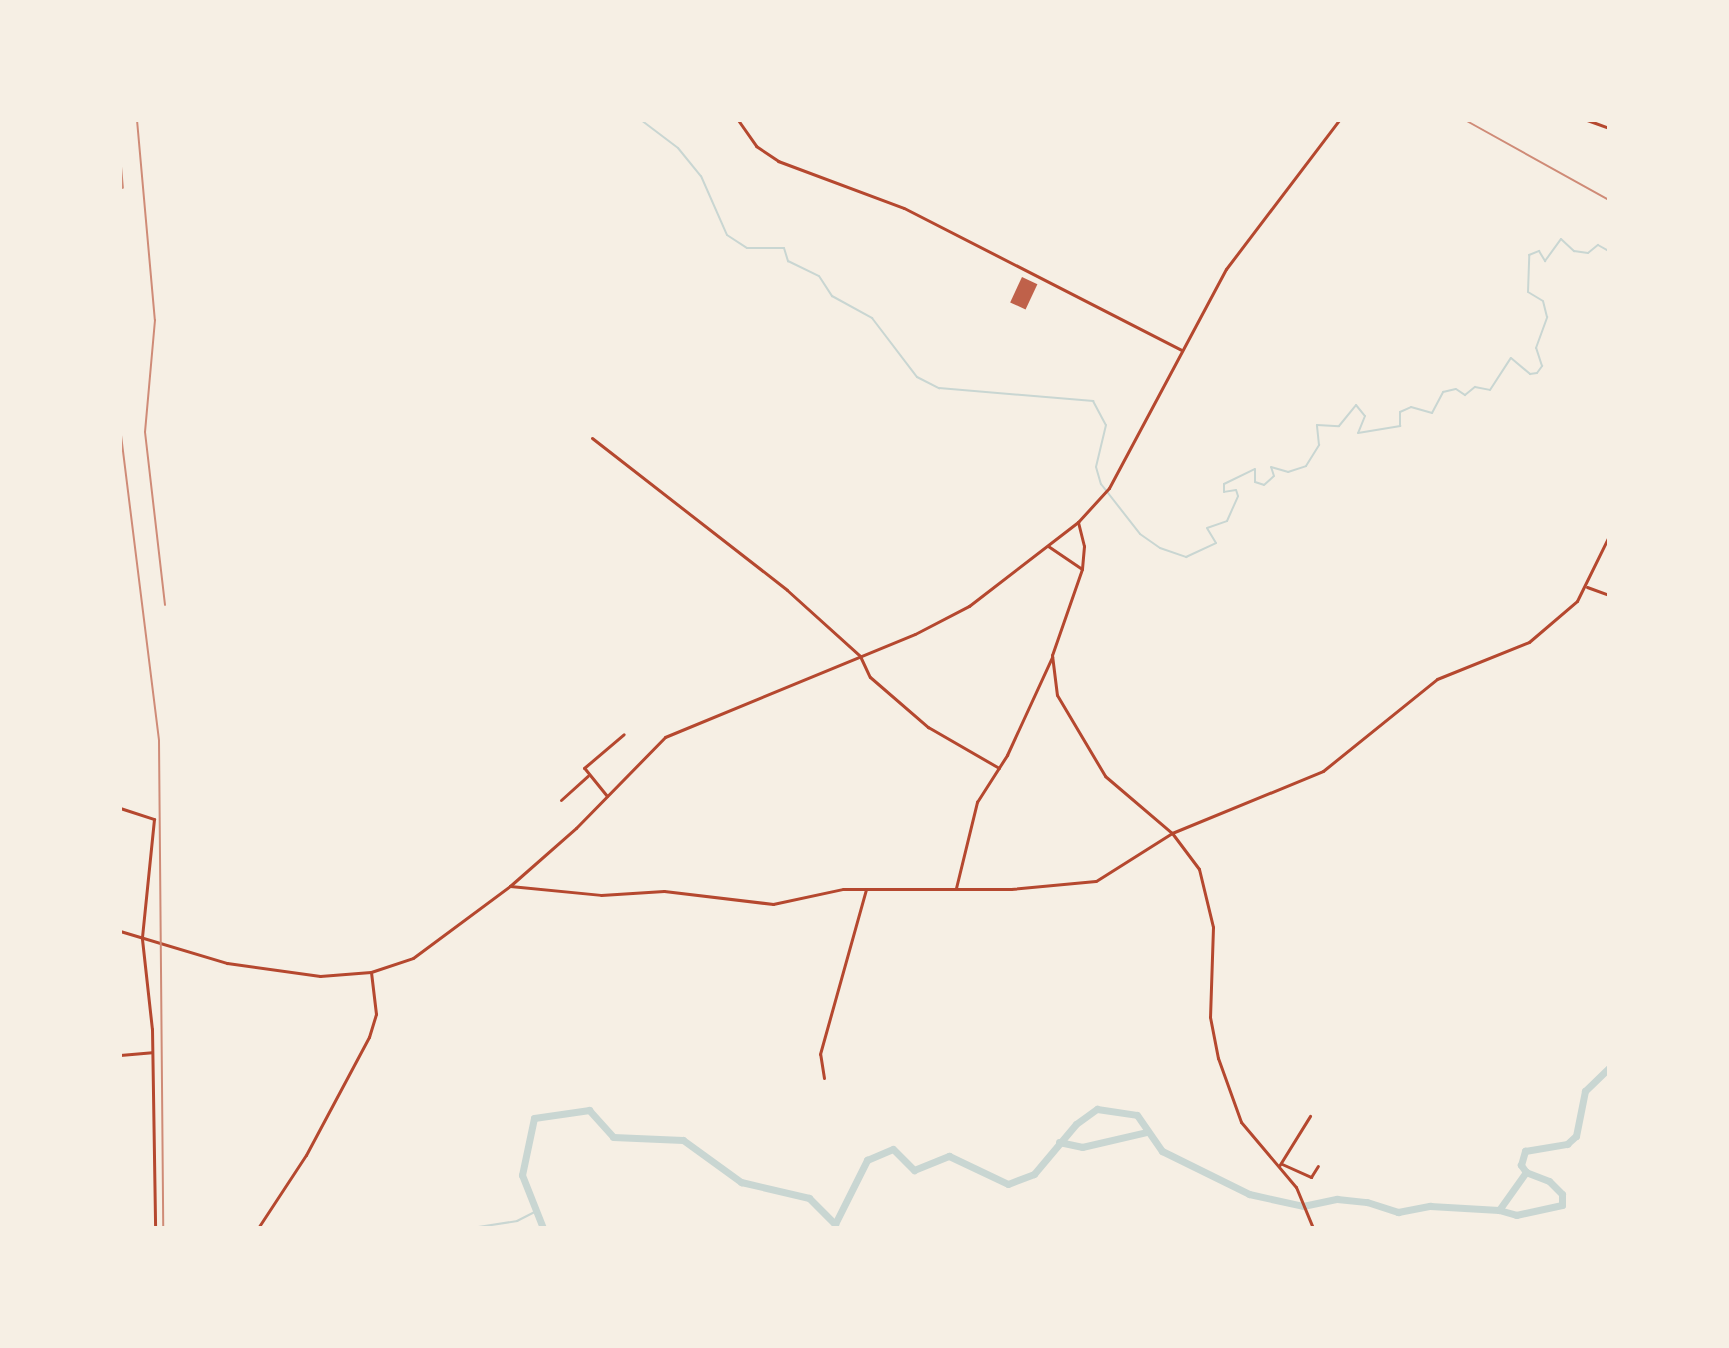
<!DOCTYPE html>
<html>
<head>
<meta charset="utf-8">
<style>
	body { margin:0 }
	#map { position:relative; width:1729px; height:1348px; overflow:hidden; background:#f6efe4; font-family:Lato,sans-serif }
	div>[style] { position:absolute }
	.stream>* { height:2px; margin:-1px; padding:0 1px; transform-origin:1px; border-radius:1px; background:#c9d6d2 }
	.river>* { height:7px; margin:-3.5px; padding:0 3.5px; transform-origin:3.5px; border-radius:3.5px; background:#c9d6d2 }
	.building>* { inset:0; background:#bf614a; transform-origin:0 0 }
	.minor>* { height:3px; margin:-1.5px; padding:0 1.5px; transform-origin:1.5px; border-radius:1.5px; background:#b5482f }
	.tertiary>* { height:3px; margin:-1.5px; padding:0 1.5px; transform-origin:1.5px; border-radius:1.5px; background:#b5482f }
	.rail>* { height:2px; margin:-1px; padding:0 1px; transform-origin:1px; border-radius:1px; background:#cf8b77 }
	span { translate:-50% -50%; white-space:nowrap; text-align:center; line-height:1.15; -webkit-text-stroke:8px #f6efe4; paint-order:stroke }
	.frame { position:absolute; inset:0; border:122px solid #f6efe4; pointer-events:none }
</style>
</head>
<body>
<div id="map">
	<div class="stream">
		<i style="left:641px;top:120px;width:46px;rotate:37.1deg"></i>
		<i style="left:678px;top:148px;width:36px;rotate:51deg"></i>
		<i style="left:701px;top:176px;width:64px;rotate:66.2deg"></i>
		<i style="left:727px;top:235px;width:24px;rotate:33deg"></i>
		<i style="left:747px;top:248px;width:37px"></i>
		<i style="left:784px;top:248px;width:14px;rotate:73deg"></i>
		<i style="left:788px;top:261px;width:34px;rotate:26deg"></i>
		<i style="left:819px;top:276px;width:24px;rotate:57deg"></i>
		<i style="left:832px;top:296px;width:46px;rotate:28.8deg"></i>
		<i style="left:872px;top:318px;width:74px;rotate:52.7deg"></i>
		<i style="left:917px;top:377px;width:25px;rotate:27deg"></i>
		<i style="left:939px;top:388px;width:155px;rotate:4.8deg"></i>
		<i style="left:1093px;top:401px;width:27px;rotate:62deg"></i>
		<i style="left:1106px;top:425px;width:43px;rotate:103.4deg"></i>
		<i style="left:1096px;top:467px;width:18px;rotate:74deg"></i>
		<i style="left:1101px;top:484px;width:63px;rotate:52deg"></i>
		<i style="left:1140px;top:534px;width:24px;rotate:35deg"></i>
		<i style="left:1160px;top:548px;width:28px;rotate:19deg"></i>
		<i style="left:1186px;top:557px;width:33px;rotate:-25deg"></i>
		<i style="left:1216px;top:543px;width:17px;rotate:-121deg"></i>
		<i style="left:1207px;top:528px;width:21px;rotate:-19deg"></i>
		<i style="left:1227px;top:521px;width:27px;rotate:-66deg"></i>
		<i style="left:1238px;top:496px;width:6px;rotate:-108deg"></i>
		<i style="left:1236px;top:490px;width:12px;rotate:171deg"></i>
		<i style="left:1224px;top:492px;width:8px;rotate:-90deg"></i>
		<i style="left:1224px;top:484px;width:34px;rotate:-26deg"></i>
		<i style="left:1255px;top:469px;width:13px;rotate:90deg"></i>
		<i style="left:1255px;top:482px;width:9px;rotate:18deg"></i>
		<i style="left:1264px;top:485px;width:13px;rotate:-42deg"></i>
		<i style="left:1274px;top:476px;width:9px;rotate:-108deg"></i>
		<i style="left:1271px;top:467px;width:18px;rotate:16deg"></i>
		<i style="left:1288px;top:472px;width:19px;rotate:-18deg"></i>
		<i style="left:1306px;top:466px;width:25px;rotate:-58deg"></i>
		<i style="left:1319px;top:445px;width:20px;rotate:-96deg"></i>
		<i style="left:1317px;top:425px;width:22px;rotate:3deg"></i>
		<i style="left:1339px;top:426px;width:27px;rotate:-51deg"></i>
		<i style="left:1356px;top:405px;width:14px;rotate:51deg"></i>
		<i style="left:1365px;top:416px;width:18px;rotate:112deg"></i>
		<i style="left:1358px;top:433px;width:43px;rotate:-9.5deg"></i>
		<i style="left:1400px;top:426px;width:14px;rotate:-90deg"></i>
		<i style="left:1400px;top:412px;width:12px;rotate:-24deg"></i>
		<i style="left:1411px;top:407px;width:22px;rotate:16deg"></i>
		<i style="left:1432px;top:413px;width:24px;rotate:-62deg"></i>
		<i style="left:1443px;top:392px;width:13px;rotate:-13deg"></i>
		<i style="left:1456px;top:389px;width:11px;rotate:34deg"></i>
		<i style="left:1465px;top:395px;width:13px;rotate:-39deg"></i>
		<i style="left:1475px;top:387px;width:15px;rotate:11deg"></i>
		<i style="left:1490px;top:390px;width:38px;rotate:-57deg"></i>
		<i style="left:1511px;top:358px;width:25px;rotate:40deg"></i>
		<i style="left:1530px;top:374px;width:7px;rotate:-8deg"></i>
		<i style="left:1537px;top:373px;width:9px;rotate:-54deg"></i>
		<i style="left:1542px;top:366px;width:19px;rotate:-108deg"></i>
		<i style="left:1536px;top:348px;width:33px;rotate:-70deg"></i>
		<i style="left:1547px;top:317px;width:16px;rotate:-104deg"></i>
		<i style="left:1543px;top:301px;width:17px;rotate:-149deg"></i>
		<i style="left:1528px;top:292px;width:37px;rotate:-88deg"></i>
		<i style="left:1529px;top:255px;width:11px;rotate:-22deg"></i>
		<i style="left:1539px;top:251px;width:12px;rotate:59deg"></i>
		<i style="left:1545px;top:261px;width:27px;rotate:-54deg"></i>
		<i style="left:1561px;top:239px;width:18px;rotate:43deg"></i>
		<i style="left:1574px;top:251px;width:14px;rotate:8deg"></i>
		<i style="left:1588px;top:253px;width:13px;rotate:-39deg"></i>
		<i style="left:1598px;top:245px;width:13px;rotate:29deg"></i>
		<i style="left:472px;top:1228px;width:46px;rotate:-8.8deg"></i>
		<i style="left:517px;top:1221px;width:22px;rotate:-27deg"></i>
	</div>
	<div class="river">
		<i style="left:1059px;top:1142px;width:24px;rotate:12deg"></i>
		<i style="left:1082px;top:1147px;width:67px;rotate:-13deg"></i>
		<i style="left:1499px;top:1210px;width:18px;rotate:16deg"></i>
		<i style="left:1516px;top:1215px;width:47px;rotate:-12.3deg"></i>
		<i style="left:1562px;top:1205px;width:11px;rotate:-90deg"></i>
		<i style="left:1562px;top:1194px;width:18px;rotate:-135deg"></i>
		<i style="left:1549px;top:1181px;width:25px;rotate:-159deg"></i>
		<i style="left:543px;top:1228px;width:57px;rotate:-111.6deg"></i>
		<i style="left:522px;top:1175px;width:58px;rotate:-78.1deg"></i>
		<i style="left:534px;top:1118px;width:56px;rotate:-8.3deg"></i>
		<i style="left:589px;top:1110px;width:36px;rotate:48deg"></i>
		<i style="left:613px;top:1137px;width:70px;rotate:2.5deg"></i>
		<i style="left:683px;top:1140px;width:72px;rotate:35.9deg"></i>
		<i style="left:741px;top:1182px;width:70px;rotate:13.2deg"></i>
		<i style="left:809px;top:1198px;width:37px;rotate:45deg"></i>
		<i style="left:835px;top:1224px;width:72px;rotate:-63.4deg"></i>
		<i style="left:867px;top:1160px;width:28px;rotate:-23deg"></i>
		<i style="left:893px;top:1149px;width:30px;rotate:45deg"></i>
		<i style="left:914px;top:1170px;width:38px;rotate:-22deg"></i>
		<i style="left:949px;top:1156px;width:65px;rotate:25.4deg"></i>
		<i style="left:1008px;top:1184px;width:28px;rotate:-21deg"></i>
		<i style="left:1034px;top:1174px;width:65px;rotate:-50deg"></i>
		<i style="left:1076px;top:1124px;width:26px;rotate:-36deg"></i>
		<i style="left:1097px;top:1109px;width:40px;rotate:8.5deg"></i>
		<i style="left:1137px;top:1115px;width:44px;rotate:55.2deg"></i>
		<i style="left:1162px;top:1151px;width:97px;rotate:26.3deg"></i>
		<i style="left:1249px;top:1194px;width:55px;rotate:12.5deg"></i>
		<i style="left:1303px;top:1206px;width:35px;rotate:-12deg"></i>
		<i style="left:1337px;top:1199px;width:30px;rotate:6deg"></i>
		<i style="left:1367px;top:1202px;width:33px;rotate:18deg"></i>
		<i style="left:1398px;top:1212px;width:33px;rotate:-11deg"></i>
		<i style="left:1430px;top:1206px;width:69px;rotate:3.3deg"></i>
		<i style="left:1499px;top:1210px;width:47px;rotate:-54.6deg"></i>
		<i style="left:1526px;top:1172px;width:9px;rotate:-126deg"></i>
		<i style="left:1521px;top:1165px;width:15px;rotate:-74deg"></i>
		<i style="left:1525px;top:1151px;width:43px;rotate:-9.5deg"></i>
		<i style="left:1567px;top:1144px;width:12px;rotate:-42deg"></i>
		<i style="left:1576px;top:1136px;width:46px;rotate:-78.7deg"></i>
		<i style="left:1585px;top:1091px;width:33px;rotate:-44deg"></i>
	</div>
	<div class="building">
		<i style="left:1022px;top:277px;width:17px;height:28px;rotate:25deg"></i>
	</div>
	<div class="minor">
		<i style="left:738px;top:120px;width:32px;rotate:55deg"></i>
		<i style="left:756px;top:146px;width:27px;rotate:34deg"></i>
		<i style="left:778px;top:161px;width:134px;rotate:20.5deg"></i>
		<i style="left:904px;top:208px;width:312px;rotate:27.1deg"></i>
		<i style="left:1587px;top:120px;width:23px;rotate:20deg"></i>
		<i style="left:592px;top:438px;width:247px;rotate:37.9deg"></i>
		<i style="left:787px;top:590px;width:98px;rotate:42.1deg"></i>
		<i style="left:860px;top:656px;width:23px;rotate:65deg"></i>
		<i style="left:870px;top:677px;width:77px;rotate:40.8deg"></i>
		<i style="left:928px;top:727px;width:82px;rotate:30deg"></i>
		<i style="left:1048px;top:546px;width:41px;rotate:34.1deg"></i>
		<i style="left:1587px;top:587px;width:23px;rotate:20deg"></i>
		<i style="left:607px;top:796px;width:36px;rotate:-129deg"></i>
		<i style="left:584px;top:768px;width:52px;rotate:-40.4deg"></i>
		<i style="left:561px;top:800px;width:36px;rotate:-42deg"></i>
		<i style="left:120px;top:808px;width:36px;rotate:18deg"></i>
		<i style="left:154px;top:819px;width:120px;rotate:95.8deg"></i>
		<i style="left:510px;top:886px;width:91px;rotate:5.6deg"></i>
		<i style="left:601px;top:895px;width:63px;rotate:-3.6deg"></i>
		<i style="left:664px;top:891px;width:110px;rotate:6.8deg"></i>
		<i style="left:773px;top:904px;width:72px;rotate:-12.1deg"></i>
		<i style="left:843px;top:889px;width:168px"></i>
		<i style="left:1011px;top:889px;width:85px;rotate:-5.4deg"></i>
		<i style="left:1096px;top:881px;width:90px;rotate:-32.3deg"></i>
		<i style="left:1172px;top:833px;width:163px;rotate:-22.3deg"></i>
		<i style="left:1323px;top:771px;width:146px;rotate:-38.9deg"></i>
		<i style="left:1437px;top:679px;width:99px;rotate:-21.9deg"></i>
		<i style="left:1529px;top:642px;width:63px;rotate:-40.5deg"></i>
		<i style="left:1577px;top:601px;width:72px;rotate:-63.8deg"></i>
		<i style="left:956px;top:888px;width:89px;rotate:-76.3deg"></i>
		<i style="left:977px;top:802px;width:56px;rotate:-57.4deg"></i>
		<i style="left:1007px;top:755px;width:108px;rotate:-65.3deg"></i>
		<i style="left:120px;top:1055px;width:32px;rotate:-5deg"></i>
		<i style="left:824px;top:1078px;width:24px;rotate:-99deg"></i>
		<i style="left:820px;top:1054px;width:171px;rotate:-74.4deg"></i>
		<i style="left:1282px;top:1164px;width:32px;rotate:24deg"></i>
		<i style="left:1311px;top:1177px;width:13px;rotate:-58deg"></i>
		<i style="left:1279px;top:1166px;width:59px;rotate:-58.2deg"></i>
		<i style="left:258px;top:1228px;width:87px;rotate:-56.7deg"></i>
		<i style="left:306px;top:1155px;width:134px;rotate:-61.9deg"></i>
		<i style="left:369px;top:1037px;width:24px;rotate:-73deg"></i>
		<i style="left:376px;top:1014px;width:42px;rotate:-96.8deg"></i>
	</div>
	<div class="tertiary">
		<i style="left:1078px;top:522px;width:25px;rotate:76deg"></i>
		<i style="left:1084px;top:546px;width:23px;rotate:95deg"></i>
		<i style="left:1082px;top:569px;width:91px;rotate:109.2deg"></i>
		<i style="left:1052px;top:655px;width:40px;rotate:82.9deg"></i>
		<i style="left:1057px;top:695px;width:94px;rotate:59.3deg"></i>
		<i style="left:1105px;top:776px;width:88px;rotate:40.4deg"></i>
		<i style="left:1172px;top:833px;width:45px;rotate:53.1deg"></i>
		<i style="left:1199px;top:869px;width:60px;rotate:76.4deg"></i>
		<i style="left:1213px;top:927px;width:90px;rotate:91.9deg"></i>
		<i style="left:1210px;top:1017px;width:42px;rotate:79deg"></i>
		<i style="left:1218px;top:1058px;width:68px;rotate:70.2deg"></i>
		<i style="left:1241px;top:1122px;width:85px;rotate:49.8deg"></i>
		<i style="left:1296px;top:1187px;width:44px;rotate:67.5deg"></i>
		<i style="left:120px;top:931px;width:112px;rotate:16.7deg"></i>
		<i style="left:227px;top:963px;width:94px;rotate:8deg"></i>
		<i style="left:320px;top:976px;width:51px;rotate:-4.5deg"></i>
		<i style="left:371px;top:972px;width:44px;rotate:-18.4deg"></i>
		<i style="left:413px;top:958px;width:121px;rotate:-36.6deg"></i>
		<i style="left:510px;top:886px;width:88px;rotate:-41.3deg"></i>
		<i style="left:576px;top:828px;width:127px;rotate:-45.6deg"></i>
		<i style="left:665px;top:737px;width:270px;rotate:-22.4deg"></i>
		<i style="left:915px;top:634px;width:61px;rotate:-27.4deg"></i>
		<i style="left:969px;top:606px;width:138px;rotate:-37.6deg"></i>
		<i style="left:1078px;top:522px;width:46px;rotate:-47.6deg"></i>
		<i style="left:1109px;top:488px;width:248px;rotate:-61.9deg"></i>
		<i style="left:1226px;top:269px;width:187px;rotate:-52.8deg"></i>
		<i style="left:142px;top:939px;width:91px;rotate:83.7deg"></i>
		<i style="left:152px;top:1029px;width:199px;rotate:89.1deg"></i>
	</div>
	<div class="rail">
		<i style="left:137px;top:120px;width:201px;rotate:84.9deg"></i>
		<i style="left:155px;top:320px;width:112px;rotate:95.1deg"></i>
		<i style="left:145px;top:432px;width:174px;rotate:83.4deg"></i>
		<i style="left:1465px;top:120px;width:165px;rotate:29.1deg"></i>
		<i style="left:120px;top:155px;width:33px;rotate:85deg"></i>
		<i style="left:120px;top:427px;width:316px;rotate:82.9deg"></i>
		<i style="left:159px;top:741px;width:487px;rotate:89.5deg"></i>
	</div>
	<div class="frame"></div>
</div>
</body>
</html>
